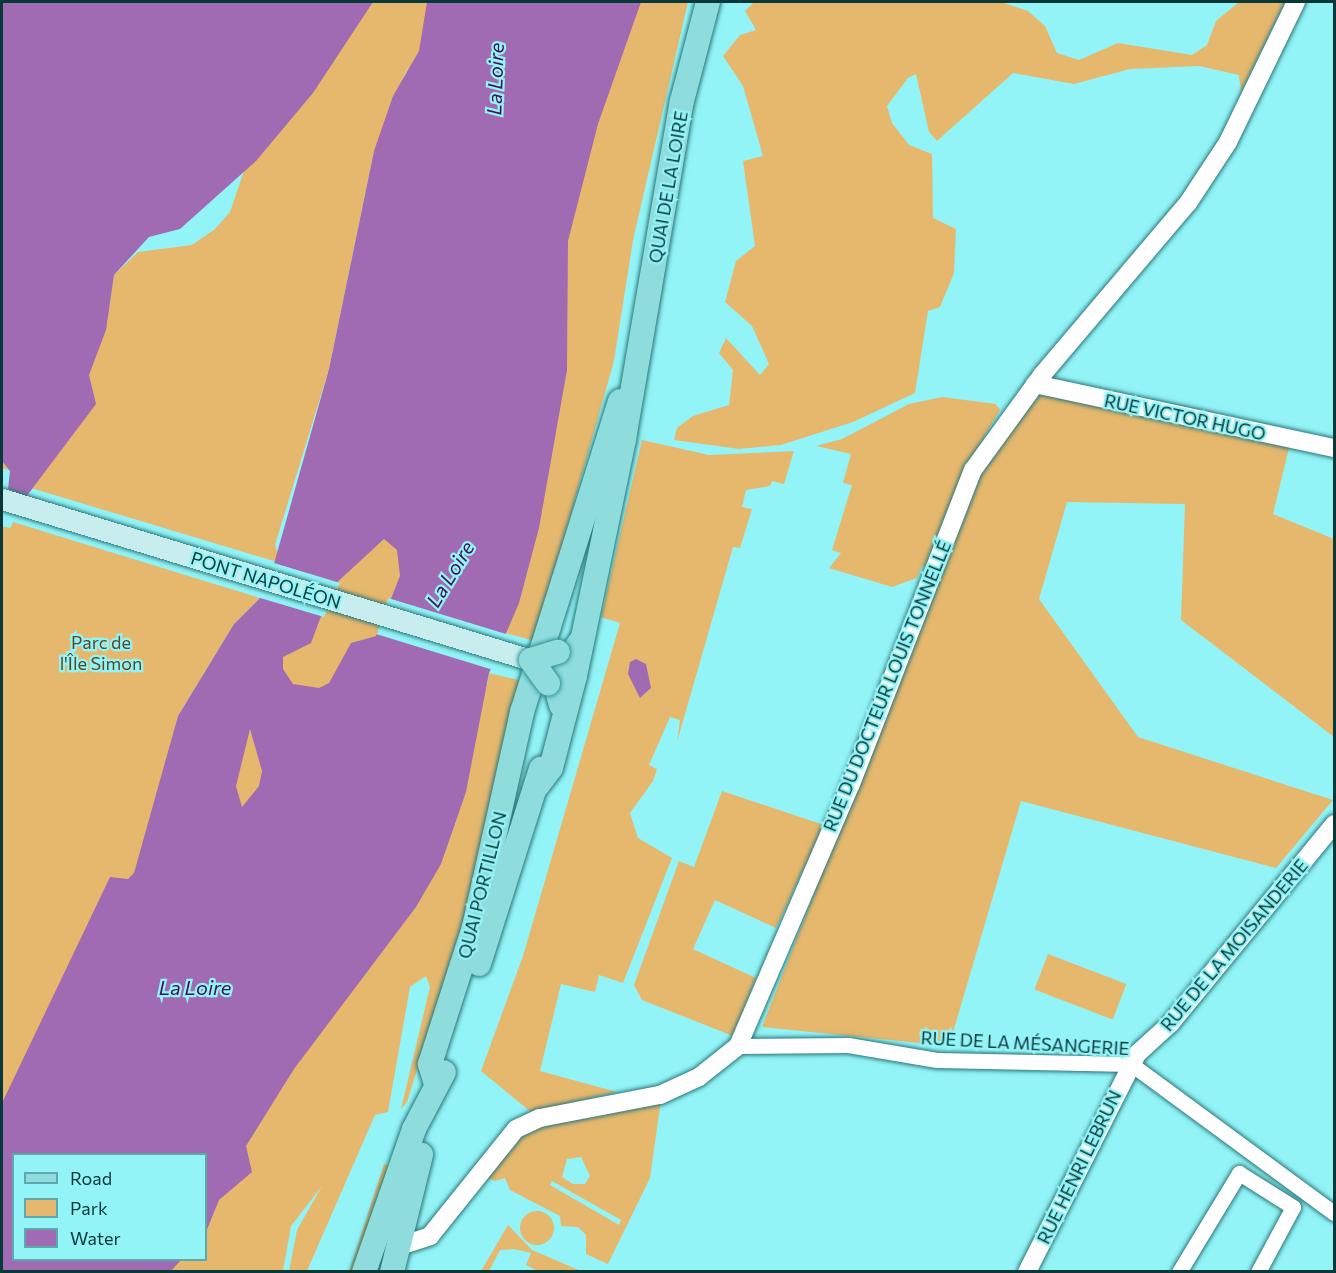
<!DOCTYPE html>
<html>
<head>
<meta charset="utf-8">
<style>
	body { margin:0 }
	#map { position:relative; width:1336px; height:1273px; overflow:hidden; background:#93f4f7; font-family:Commissioner,sans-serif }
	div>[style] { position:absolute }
	.green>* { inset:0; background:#e6b86e; transform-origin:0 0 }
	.round { border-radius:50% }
	.water>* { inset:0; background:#a06bb2 }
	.pier>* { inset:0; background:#93f4f7; transform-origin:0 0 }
	.roads { filter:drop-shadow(0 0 2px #297678) drop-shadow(0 0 2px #297678) }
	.minor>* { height:15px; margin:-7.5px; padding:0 7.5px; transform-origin:7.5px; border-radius:7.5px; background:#fff }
	.tertiary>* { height:18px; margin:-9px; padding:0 9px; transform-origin:9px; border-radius:9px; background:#fff }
	.secondary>* { height:21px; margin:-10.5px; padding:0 10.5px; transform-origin:10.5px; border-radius:10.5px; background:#c7edee }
	.primary>* { height:24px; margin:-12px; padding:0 12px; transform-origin:12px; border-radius:12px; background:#8fdcdd }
	.bridges { filter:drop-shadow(0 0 2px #309395) drop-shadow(0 0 2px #309395) }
	.primary-bridge>* { height:24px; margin:-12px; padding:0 12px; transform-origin:12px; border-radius:12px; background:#8fdcdd }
	span { translate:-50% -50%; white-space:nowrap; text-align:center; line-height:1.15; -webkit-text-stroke:4.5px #93f4f7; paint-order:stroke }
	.street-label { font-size:18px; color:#0a3738 }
	.park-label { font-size:18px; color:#5d4723 }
	.water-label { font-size:20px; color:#431052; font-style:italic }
	.frame { position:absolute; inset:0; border:3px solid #0a3738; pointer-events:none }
	.legend { position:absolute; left:12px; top:1153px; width:195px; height:108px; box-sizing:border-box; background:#93f4f7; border:2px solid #5ca8ab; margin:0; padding:8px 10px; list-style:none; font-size:18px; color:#0a3738 }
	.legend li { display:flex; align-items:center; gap:12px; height:30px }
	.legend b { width:30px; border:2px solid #5ca8ab }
</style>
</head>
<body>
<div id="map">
	<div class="green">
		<i style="clip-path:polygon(evenodd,2px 2px,688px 2px,633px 240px,614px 361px,535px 641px,505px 633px,512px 617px,361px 640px,487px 685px,489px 673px,523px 681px,473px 892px,407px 1102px,401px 1109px,430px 987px,426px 976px,410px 987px,388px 1112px,375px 1115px,307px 1271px,289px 1271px,297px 1230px,322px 1186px,291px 1226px,283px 1271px,2px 1271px,2px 526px,10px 528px,13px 522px,260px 598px,234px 624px,178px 716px,158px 798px,264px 606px,319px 625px,277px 562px,31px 488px,38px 478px,2px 468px,2px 2px,408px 67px,327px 397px,278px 554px,275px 545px,329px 369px,374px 151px,408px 67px,2px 2px,324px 75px,244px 171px,230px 212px,215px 229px,192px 245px,138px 252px,114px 275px,109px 307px,111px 244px,324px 75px,2px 2px,14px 1154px,206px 1154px,206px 1260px,14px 1260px,14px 1154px)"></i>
		<i style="clip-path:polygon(754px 2px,1001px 2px,1028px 11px,1045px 26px,1057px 53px,1079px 60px,1118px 43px,1192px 55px,1207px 45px,1216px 21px,1239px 2px,1285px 2px,1241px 92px,1239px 75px,1199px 66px,1130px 69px,1074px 84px,1013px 73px,937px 141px,929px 132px,916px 74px,908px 78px,887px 106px,892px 123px,909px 145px,932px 154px,933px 218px,956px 229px,954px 273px,940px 307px,928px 311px,915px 393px,853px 422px,781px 445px,739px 449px,674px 440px,677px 428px,693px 416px,729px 405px,733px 370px,719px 353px,726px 338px,760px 375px,769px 364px,752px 326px,725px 302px,736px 261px,755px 246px,743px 161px,763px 156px,743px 86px,723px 56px,740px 35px,756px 30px,745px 11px)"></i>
		<i style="clip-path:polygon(1042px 392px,1291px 440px,1273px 514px,1334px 539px,1334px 737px,1181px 620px,1185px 504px,1067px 502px,1039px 599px,1138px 737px,1333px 800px,1276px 868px,1021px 801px,949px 1046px,762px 1027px,978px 474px)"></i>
		<i style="clip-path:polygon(942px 397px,996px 404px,1000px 410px,966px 468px,928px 568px,922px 566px,917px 578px,892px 587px,829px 568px,841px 553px,832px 550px,852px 485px,843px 483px,851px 454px,816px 446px,842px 439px,909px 404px)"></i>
		<i style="clip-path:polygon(642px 440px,709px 455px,794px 451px,784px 484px,772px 481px,770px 486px,746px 490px,742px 507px,752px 509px,740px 548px,733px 547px,677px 742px,680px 720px,670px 717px,649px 765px,657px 769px,653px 781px,630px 813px,638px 838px,672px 858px,623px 983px,599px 975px,595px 992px,561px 984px,540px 1071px,617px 1092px,531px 1112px,481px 1071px,523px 956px,620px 623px,601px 617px)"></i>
		<i style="clip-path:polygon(722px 791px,824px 825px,776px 928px,715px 900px,693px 949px,756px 978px,733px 1036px,642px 1000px,634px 985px,679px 861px,694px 867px)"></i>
		<i style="left:1048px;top:954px;width:84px;height:38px;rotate:21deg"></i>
		<i style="clip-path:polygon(evenodd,661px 1100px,650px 1178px,608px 1264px,586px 1254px,586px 1235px,578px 1227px,561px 1226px,560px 1216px,510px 1190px,505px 1178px,495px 1181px,482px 1175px,540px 1114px,661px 1100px,581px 1157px,590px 1176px,585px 1184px,573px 1184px,562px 1177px,567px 1159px,581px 1157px,661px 1100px,552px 1181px,621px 1220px,619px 1225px,550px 1185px,552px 1181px)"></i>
		<i style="left:384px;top:1164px;width:6px;height:118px;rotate:18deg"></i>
		<i class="round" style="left:520px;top:1211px;width:34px;height:34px"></i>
		<i style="clip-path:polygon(508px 1225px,532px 1250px,581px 1271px,538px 1271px,526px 1265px,531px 1253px,514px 1249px,500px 1250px,489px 1271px,481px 1271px)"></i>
	</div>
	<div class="water">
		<i style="clip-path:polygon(2px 2px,373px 2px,313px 93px,256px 161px,180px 229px,149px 237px,114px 275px,106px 330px,89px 375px,96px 404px,26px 497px,8px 489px,10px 471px,2px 461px)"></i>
		<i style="clip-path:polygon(evenodd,427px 2px,641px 2px,598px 124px,568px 241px,567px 370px,539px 528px,519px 603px,489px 673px,466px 792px,441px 864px,416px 907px,294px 1069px,246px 1146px,252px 1172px,219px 1200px,206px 1232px,206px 1154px,14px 1154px,14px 1260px,181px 1260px,171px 1271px,2px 1272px,2px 1103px,110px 877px,128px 879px,134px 873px,178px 716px,234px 624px,266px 592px,329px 369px,374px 151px,393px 96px,419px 51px,427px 2px,384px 539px,397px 550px,400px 576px,376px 636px,351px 643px,329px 683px,319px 688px,293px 684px,283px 669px,283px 657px,311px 643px,332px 587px,384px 539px,427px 2px,250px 729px,262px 771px,259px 786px,242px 807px,236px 786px,250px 729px)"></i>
		<i style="clip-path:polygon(636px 659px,646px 664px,651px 688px,640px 698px,628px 674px,630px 662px)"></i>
	</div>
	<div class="pier">
		<i style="clip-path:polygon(274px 563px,340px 583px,324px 617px,257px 597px)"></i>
		<i style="left:388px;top:598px;width:126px;height:38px;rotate:17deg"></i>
	</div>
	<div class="roads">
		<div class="minor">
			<i style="left:738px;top:1046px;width:110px;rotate:-0.5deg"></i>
			<i style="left:848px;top:1045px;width:90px;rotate:9.6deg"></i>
			<i style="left:937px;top:1060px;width:194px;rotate:1.2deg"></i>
			<i style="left:1131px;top:1064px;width:252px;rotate:36.3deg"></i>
			<i style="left:1179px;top:1272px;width:116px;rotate:-58.8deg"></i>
			<i style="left:1239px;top:1173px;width:64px;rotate:32.2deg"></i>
			<i style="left:1293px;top:1207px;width:74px;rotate:118.3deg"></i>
		</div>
		<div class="tertiary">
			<i style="left:1035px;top:384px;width:306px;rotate:12.1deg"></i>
			<i style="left:397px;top:1247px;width:35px;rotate:-18deg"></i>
			<i style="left:430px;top:1236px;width:137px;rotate:-51.2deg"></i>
			<i style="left:516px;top:1129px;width:26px;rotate:-25deg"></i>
			<i style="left:540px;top:1118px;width:122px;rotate:-10.9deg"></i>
			<i style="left:660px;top:1095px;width:43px;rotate:-24.8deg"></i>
			<i style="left:699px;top:1077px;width:50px;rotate:-38.5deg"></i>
			<i style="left:738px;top:1046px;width:285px;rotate:-66.7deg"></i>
			<i style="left:851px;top:784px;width:337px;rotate:-68.8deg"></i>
			<i style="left:973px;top:470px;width:117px;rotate:-54deg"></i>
			<i style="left:1042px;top:375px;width:226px;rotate:-49.7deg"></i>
			<i style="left:1188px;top:203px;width:73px;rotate:-56.7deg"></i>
			<i style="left:1228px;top:142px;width:156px;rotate:-64.1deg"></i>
			<i style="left:1027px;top:1272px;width:244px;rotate:-63.2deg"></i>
			<i style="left:1137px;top:1054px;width:45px;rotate:-42.3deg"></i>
			<i style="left:1170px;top:1024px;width:259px;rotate:-50.6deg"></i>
		</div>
		<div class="secondary">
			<i style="left:2px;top:499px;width:553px;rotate:16.93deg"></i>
		</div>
		<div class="primary">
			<i style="left:561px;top:705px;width:41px;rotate:-105.8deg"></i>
			<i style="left:550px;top:666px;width:18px;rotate:-16deg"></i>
			<i style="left:567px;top:661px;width:23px;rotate:-56deg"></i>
			<i style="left:538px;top:785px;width:21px;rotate:-53deg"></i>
			<i style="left:551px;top:768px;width:95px;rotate:-75.4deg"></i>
			<i style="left:575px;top:676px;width:242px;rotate:-78.3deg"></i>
			<i style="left:624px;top:439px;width:343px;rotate:-80.3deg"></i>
			<i style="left:682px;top:101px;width:102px;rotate:-75.3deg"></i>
			<i style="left:479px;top:964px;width:205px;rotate:-72.4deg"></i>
			<i style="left:436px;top:1084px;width:21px;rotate:-107deg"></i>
			<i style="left:430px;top:1064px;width:144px;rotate:-72.2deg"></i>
			<i style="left:474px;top:927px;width:220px;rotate:-77.4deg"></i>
			<i style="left:522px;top:712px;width:326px;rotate:-72.5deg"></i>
			<i style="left:364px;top:1272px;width:151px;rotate:-70.7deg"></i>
			<i style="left:414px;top:1129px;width:64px;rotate:-62.2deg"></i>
			<i style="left:392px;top:1272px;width:121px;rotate:-76.1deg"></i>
		</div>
	</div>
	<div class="bridges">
		<div class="primary-bridge">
			<i style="left:531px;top:660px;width:28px;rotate:-17deg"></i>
			<i style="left:531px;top:660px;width:29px;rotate:54deg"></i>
		</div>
	</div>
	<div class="street-label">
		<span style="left:668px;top:187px;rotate:-80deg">QUAI DE LA LOIRE</span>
		<span style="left:1185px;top:417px;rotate:12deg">RUE VICTOR HUGO</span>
		<span style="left:266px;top:580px;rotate:17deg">PONT NAPOLÉON</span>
		<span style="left:887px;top:686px;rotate:-68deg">RUE DU DOCTEUR LOUIS TONNELLÉ</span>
		<span style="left:482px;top:885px;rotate:-76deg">QUAI PORTILLON</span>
		<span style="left:1234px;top:945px;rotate:-50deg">RUE DE LA MOISANDERIE</span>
		<span style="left:1025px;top:1043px;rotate:3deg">RUE DE LA MÉSANGERIE</span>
		<span style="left:1079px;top:1167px;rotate:-64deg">RUE HENRI LEBRUN</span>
	</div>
	<div class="park-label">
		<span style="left:101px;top:653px">Parc de<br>l'Île Simon</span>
	</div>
	<div class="water-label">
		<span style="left:495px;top:79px;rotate:-88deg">La Loire</span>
		<span style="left:450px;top:574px;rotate:-59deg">La Loire</span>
		<span style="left:195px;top:987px">La Loire</span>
	</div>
	<div class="frame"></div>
	<ul class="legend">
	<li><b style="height:8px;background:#8fdcdd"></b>Road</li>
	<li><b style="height:16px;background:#e6b86e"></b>Park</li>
	<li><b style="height:16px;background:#a06bb2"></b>Water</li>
	</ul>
</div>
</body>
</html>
